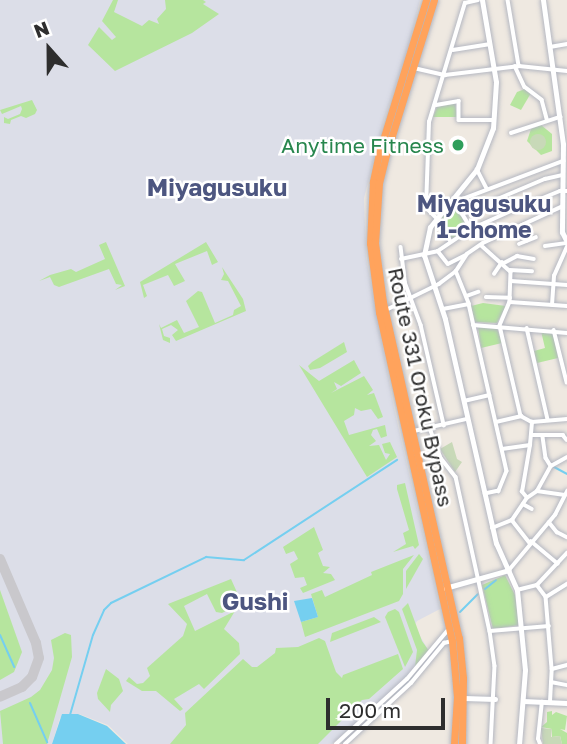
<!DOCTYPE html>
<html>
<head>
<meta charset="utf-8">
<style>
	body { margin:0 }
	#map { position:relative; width:567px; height:744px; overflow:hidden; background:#efe9e1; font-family:"Golos Text",sans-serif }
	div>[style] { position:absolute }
	.airport>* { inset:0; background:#dcdee8 }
	.green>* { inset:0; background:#b6e59e }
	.cemetery>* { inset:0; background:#c8d9b8 }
	.round { border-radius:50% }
	.water>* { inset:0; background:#75cff0 }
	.stream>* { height:2px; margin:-1px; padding:0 1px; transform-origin:1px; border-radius:1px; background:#75cff0 }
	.taxiway>* { height:10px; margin:-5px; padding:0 5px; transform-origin:5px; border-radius:5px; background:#c9c8cc }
	.roads { filter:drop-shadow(0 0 2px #b4b7c1) drop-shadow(0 0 2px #b4b7c1) }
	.street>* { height:3.5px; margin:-1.75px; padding:0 1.75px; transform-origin:1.75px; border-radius:1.75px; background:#fff }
	.secondary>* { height:5px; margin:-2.5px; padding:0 2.5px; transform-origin:2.5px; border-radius:2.5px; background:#fff }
	.highway>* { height:7px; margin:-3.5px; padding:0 3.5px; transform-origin:3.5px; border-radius:3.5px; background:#ffa35c }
	.dots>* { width:19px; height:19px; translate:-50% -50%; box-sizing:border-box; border:4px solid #fff; border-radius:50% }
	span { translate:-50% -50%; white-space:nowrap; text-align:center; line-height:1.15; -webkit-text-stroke:5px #fff; paint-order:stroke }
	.leisure-label { font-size:21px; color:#27864d }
	.right { translate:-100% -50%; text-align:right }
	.street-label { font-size:21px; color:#2e2e2e }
	.neighbourhood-label { font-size:23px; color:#4d5680; font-weight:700 }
	.quarter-label { font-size:24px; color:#4d5680; font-weight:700 }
	.north { position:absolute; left:14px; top:14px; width:70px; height:70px; -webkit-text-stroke:5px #fff; paint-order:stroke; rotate:339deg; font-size:19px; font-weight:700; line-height:28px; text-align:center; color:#2e2e2e }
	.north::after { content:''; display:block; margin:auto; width:24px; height:32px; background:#2e2e2e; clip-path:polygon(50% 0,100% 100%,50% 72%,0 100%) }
	.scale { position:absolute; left:326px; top:698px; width:119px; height:32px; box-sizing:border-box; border:4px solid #2e2e2e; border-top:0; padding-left:9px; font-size:21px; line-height:24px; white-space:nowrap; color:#2e2e2e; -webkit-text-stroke:5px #fff; paint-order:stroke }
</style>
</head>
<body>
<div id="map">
	<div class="airport">
		<i style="clip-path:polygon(0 0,420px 0,408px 49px,384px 119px,364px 198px,366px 258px,394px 408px,440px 609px,417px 621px,414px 626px,429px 651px,406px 678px,332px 744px,128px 744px,108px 725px,79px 714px,60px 718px,52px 744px,0 744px)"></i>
	</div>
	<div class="green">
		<i style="clip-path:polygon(113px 0,118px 0,114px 12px,142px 26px,149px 20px,159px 24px,157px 19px,166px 9px,165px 0,203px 0,206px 2px,203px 4px,219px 14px,192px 33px,115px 71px,88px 45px,99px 27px,112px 40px,116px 37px,102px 21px)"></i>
		<i style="clip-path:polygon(525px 89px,531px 93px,521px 110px,510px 105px,517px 92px)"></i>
		<i style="clip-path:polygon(32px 100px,37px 110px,35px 114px,26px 118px,21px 116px,11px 120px,10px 124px,4px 123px,4px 117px,8px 119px,20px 114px,22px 109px,21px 106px,2px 114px,0 110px)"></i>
		<i style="clip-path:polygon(455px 103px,457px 117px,433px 117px,437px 107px)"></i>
		<i style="clip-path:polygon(541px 125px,552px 134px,552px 151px,541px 155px,527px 141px,531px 129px)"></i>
		<i style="clip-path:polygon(454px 203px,468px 227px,453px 238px,449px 238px,440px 220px)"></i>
		<i style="clip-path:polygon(106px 242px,125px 286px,115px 290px,122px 285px,116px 284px,109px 269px,59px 287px,54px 285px,50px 277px,39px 281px,50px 275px,71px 269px,76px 272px,105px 259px,99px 245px)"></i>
		<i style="clip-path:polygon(206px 242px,218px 262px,212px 265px,207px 251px,175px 264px,185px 281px,174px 286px,168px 275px,143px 285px,147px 296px,144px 298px,140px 282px)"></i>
		<i style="clip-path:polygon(222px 267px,243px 299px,246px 311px,176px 341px,172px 335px,178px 330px,171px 325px,162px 329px,164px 336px,170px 338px,170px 343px,163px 340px,159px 324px,161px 328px,177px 320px,184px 333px,199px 327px,186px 301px,198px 291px,202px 292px,215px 323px,233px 315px,234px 310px,241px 306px,228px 281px,221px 280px,224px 274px)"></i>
		<i style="clip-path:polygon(483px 303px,506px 306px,497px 323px,475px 322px,471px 306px)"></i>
		<i style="clip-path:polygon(478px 327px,497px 328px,502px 343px,481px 348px)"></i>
		<i style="clip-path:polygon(541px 331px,553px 333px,558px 358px,537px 363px,534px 351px,545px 348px)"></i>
		<i style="clip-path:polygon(344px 342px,347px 352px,320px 368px,310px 370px,308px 366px,312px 362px)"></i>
		<i style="clip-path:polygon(354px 360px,361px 373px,341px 386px,334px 382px,337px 389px,331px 393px,364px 376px,373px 390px,367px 395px,374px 393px,383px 417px,378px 419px,371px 409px,361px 411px,355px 408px,354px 415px,344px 421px,349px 435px,385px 425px,387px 436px,381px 438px,377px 429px,373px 430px,371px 435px,376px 441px,369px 446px,379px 445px,386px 460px,390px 454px,385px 453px,382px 444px,390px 442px,397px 457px,367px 477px,299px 365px,319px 381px)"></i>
		<i style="clip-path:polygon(405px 483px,419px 545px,415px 549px,413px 546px,393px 552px,406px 544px,403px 533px,409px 530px,397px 489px,397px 485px)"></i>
		<i style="clip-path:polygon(314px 527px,323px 550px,318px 553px,323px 566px,330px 567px,323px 573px,331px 574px,335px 580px,303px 593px,300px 588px,307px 585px,304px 577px,295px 578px,290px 564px,298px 559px,294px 551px,286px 554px,283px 547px)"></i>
		<i style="clip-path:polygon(419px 554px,423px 559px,406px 589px,406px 571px)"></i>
		<i style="clip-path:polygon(414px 555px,403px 569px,403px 594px,399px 601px,305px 637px,301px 622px,318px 617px,311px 594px,322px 590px,325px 597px,372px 575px,371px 572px)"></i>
		<i style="clip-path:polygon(505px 575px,515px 595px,519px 625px,493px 629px,482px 585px)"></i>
		<i style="clip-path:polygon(231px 579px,240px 599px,236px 606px,222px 613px,216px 612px,207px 594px,184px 606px,195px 631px,235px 611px,224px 629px,239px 643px,240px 654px,204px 689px,199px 684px,174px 699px,183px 709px,180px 711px,156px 691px,142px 691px,126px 681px,129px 677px,137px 684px,143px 683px,150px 676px,147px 668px,183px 636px,187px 624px,168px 604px)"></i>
		<i style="clip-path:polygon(0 590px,22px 652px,14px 672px,0 680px)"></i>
		<i style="clip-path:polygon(408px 603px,422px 641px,429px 651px,415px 667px,417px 650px,402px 609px)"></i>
		<i style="clip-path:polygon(395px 609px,399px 612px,413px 652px,405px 667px,385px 617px,388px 612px)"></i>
		<i style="clip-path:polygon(374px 617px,381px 622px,330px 642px,332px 633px)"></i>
		<i style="clip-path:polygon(65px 633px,71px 635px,72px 657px,47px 744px,3px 744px,0 711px,31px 697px,40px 690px,52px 670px,54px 658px,51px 640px)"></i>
		<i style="clip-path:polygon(319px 638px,325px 641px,336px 672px,342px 678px,343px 675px,398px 654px,403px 669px,369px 699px,362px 700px,318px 744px,170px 744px,186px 725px,185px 713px,243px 659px,252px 667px,257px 667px,275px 653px,276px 648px,298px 647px)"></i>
		<i style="clip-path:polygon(106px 669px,119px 679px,123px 691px,111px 705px,110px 712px,98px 699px,97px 693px)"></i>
		<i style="clip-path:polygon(552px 711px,552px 715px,556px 712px,567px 716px,565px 730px,560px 729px,567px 733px,567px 744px,562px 744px,560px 736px,552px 737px,552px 729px,541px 727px,547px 722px,547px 712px)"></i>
	</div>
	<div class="cemetery">
		<i class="round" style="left:530px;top:134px;width:16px;height:16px"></i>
		<i style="clip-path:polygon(452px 442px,457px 459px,462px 462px,455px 472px,440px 449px)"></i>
		<i style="clip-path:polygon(541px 728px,552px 729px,551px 737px,560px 736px,562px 744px,543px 744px)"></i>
	</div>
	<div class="water">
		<i style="clip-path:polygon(312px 598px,318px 617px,301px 622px,294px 601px)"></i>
		<i style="clip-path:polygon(62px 714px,78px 714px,107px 726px,126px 744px,52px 744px)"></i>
	</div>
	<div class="stream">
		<i style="left:554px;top:467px;width:15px;rotate:28deg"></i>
		<i style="left:485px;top:589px;width:14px;rotate:-39deg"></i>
		<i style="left:460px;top:612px;width:25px;rotate:-45deg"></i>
		<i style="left:0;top:635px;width:35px;rotate:66deg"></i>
		<i style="left:395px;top:695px;width:26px;rotate:-43deg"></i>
		<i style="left:30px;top:703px;width:43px;rotate:66.4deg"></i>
		<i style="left:70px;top:715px;width:83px;rotate:-74deg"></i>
		<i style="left:93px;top:635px;width:27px;rotate:-66deg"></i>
		<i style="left:104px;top:610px;width:10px;rotate:-45deg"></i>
		<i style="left:111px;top:603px;width:106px;rotate:-25.8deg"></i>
		<i style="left:206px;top:557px;width:38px;rotate:5deg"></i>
		<i style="left:244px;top:560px;width:183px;rotate:-33.2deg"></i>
	</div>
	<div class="taxiway">
		<i style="left:0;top:559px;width:91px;rotate:66.8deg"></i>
		<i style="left:36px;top:643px;width:15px;rotate:79deg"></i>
		<i style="left:39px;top:658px;width:20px;rotate:110deg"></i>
		<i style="left:32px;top:677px;width:14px;rotate:135deg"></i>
		<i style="left:22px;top:687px;width:24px;rotate:156deg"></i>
	</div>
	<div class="roads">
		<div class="street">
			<i style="left:508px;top:0;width:67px;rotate:80.5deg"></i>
			<i style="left:550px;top:47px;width:17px;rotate:-10deg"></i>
			<i style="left:453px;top:50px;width:36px;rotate:-9deg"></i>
			<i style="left:515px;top:66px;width:23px;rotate:65deg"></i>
			<i style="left:525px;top:87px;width:21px;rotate:37deg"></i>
			<i style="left:542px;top:100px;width:20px;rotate:75deg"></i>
			<i style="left:414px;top:68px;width:32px;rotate:13deg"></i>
			<i style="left:445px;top:75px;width:75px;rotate:-6.9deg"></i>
			<i style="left:519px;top:66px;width:48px;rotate:5.9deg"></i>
			<i style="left:436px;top:105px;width:23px;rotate:-10deg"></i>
			<i style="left:459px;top:101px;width:19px;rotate:90deg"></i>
			<i style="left:459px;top:120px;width:34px"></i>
			<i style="left:511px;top:133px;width:52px;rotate:-18.1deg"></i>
			<i style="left:477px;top:169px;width:22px;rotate:63deg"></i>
			<i style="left:462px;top:214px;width:90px;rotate:-22.9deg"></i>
			<i style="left:545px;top:179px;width:18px;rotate:-13deg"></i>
			<i style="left:517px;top:228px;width:16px;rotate:50deg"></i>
			<i style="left:471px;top:229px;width:31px;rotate:-121deg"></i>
			<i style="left:455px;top:202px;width:116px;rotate:-20.8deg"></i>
			<i style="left:450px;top:241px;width:23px;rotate:-119deg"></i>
			<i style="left:439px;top:221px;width:18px;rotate:-135deg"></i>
			<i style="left:426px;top:208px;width:86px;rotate:-88deg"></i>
			<i style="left:429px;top:122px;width:124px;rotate:-73.2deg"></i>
			<i style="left:465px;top:3px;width:13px;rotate:-13deg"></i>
			<i style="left:519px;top:244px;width:18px;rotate:-22deg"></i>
			<i style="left:481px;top:245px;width:40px;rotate:42deg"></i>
			<i style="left:511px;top:272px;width:30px;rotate:92deg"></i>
			<i style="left:510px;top:302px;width:26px;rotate:113deg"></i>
			<i style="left:500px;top:326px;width:92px;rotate:76.9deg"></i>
			<i style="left:545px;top:246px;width:22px;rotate:-8deg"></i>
			<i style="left:401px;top:247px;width:35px;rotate:83deg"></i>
			<i style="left:405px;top:282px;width:46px;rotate:69.6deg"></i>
			<i style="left:421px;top:325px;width:103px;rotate:77deg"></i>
			<i style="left:438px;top:251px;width:16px;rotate:52deg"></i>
			<i style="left:448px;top:264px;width:20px;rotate:-27deg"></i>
			<i style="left:401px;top:259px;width:38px;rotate:-12deg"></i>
			<i style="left:438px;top:251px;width:40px;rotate:-34deg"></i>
			<i style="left:471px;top:229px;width:44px;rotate:-24.2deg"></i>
			<i style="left:511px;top:211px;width:53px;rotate:-22.2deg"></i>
			<i style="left:560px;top:191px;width:7px"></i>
			<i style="left:504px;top:263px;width:15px;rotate:-28deg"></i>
			<i style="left:517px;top:256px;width:17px;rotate:10deg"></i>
			<i style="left:510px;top:270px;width:22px;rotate:3deg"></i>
			<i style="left:456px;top:271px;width:35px;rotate:68deg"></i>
			<i style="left:494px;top:274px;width:14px;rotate:-56deg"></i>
			<i style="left:511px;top:281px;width:56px;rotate:4.1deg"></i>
			<i style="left:467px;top:296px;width:12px;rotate:-20deg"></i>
			<i style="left:486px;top:297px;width:24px;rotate:2deg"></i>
			<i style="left:510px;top:302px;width:57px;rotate:4deg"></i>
			<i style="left:552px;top:305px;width:29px;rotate:-86deg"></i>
			<i style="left:554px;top:276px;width:32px;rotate:-66deg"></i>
			<i style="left:443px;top:309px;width:26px;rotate:-11deg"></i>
			<i style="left:469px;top:304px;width:171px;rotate:77.2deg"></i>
			<i style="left:507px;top:471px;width:22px;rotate:112deg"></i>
			<i style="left:499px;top:491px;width:14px;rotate:168deg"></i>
			<i style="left:386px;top:310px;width:59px;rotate:-26.1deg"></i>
			<i style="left:439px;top:284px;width:21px;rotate:-37deg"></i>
			<i style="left:456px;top:271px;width:20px;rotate:-57deg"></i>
			<i style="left:467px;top:254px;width:19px;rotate:-35deg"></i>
			<i style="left:483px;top:243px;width:88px;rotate:-24.8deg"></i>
			<i style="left:473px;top:325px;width:94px;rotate:4.9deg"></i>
			<i style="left:527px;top:328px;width:94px;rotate:77.1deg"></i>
			<i style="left:554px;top:330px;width:54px;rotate:76deg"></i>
			<i style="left:464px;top:401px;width:26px;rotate:-13deg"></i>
			<i style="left:496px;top:422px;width:26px;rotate:-13deg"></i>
			<i style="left:521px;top:416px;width:13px;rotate:29deg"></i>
			<i style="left:532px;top:422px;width:35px;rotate:-5deg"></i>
			<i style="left:430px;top:428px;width:32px;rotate:70deg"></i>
			<i style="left:441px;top:458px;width:24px;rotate:52deg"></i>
			<i style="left:456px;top:477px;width:158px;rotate:77.6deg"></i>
			<i style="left:490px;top:631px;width:35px;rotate:82deg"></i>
			<i style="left:495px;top:666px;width:78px;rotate:92.9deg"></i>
			<i style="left:414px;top:431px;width:54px;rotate:-12.8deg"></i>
			<i style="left:531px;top:435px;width:32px"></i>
			<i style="left:563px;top:435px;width:6px;rotate:51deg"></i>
			<i style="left:543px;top:437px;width:21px;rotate:82deg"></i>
			<i style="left:546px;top:458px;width:9px;rotate:58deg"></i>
			<i style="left:502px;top:449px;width:28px;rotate:-8deg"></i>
			<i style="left:530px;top:445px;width:23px;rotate:-85deg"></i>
			<i style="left:537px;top:491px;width:28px;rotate:8deg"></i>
			<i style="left:527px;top:498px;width:8px;rotate:-130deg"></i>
			<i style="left:522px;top:492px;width:48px;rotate:-80.3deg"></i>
			<i style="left:523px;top:504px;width:10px;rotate:29deg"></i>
			<i style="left:512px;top:520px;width:29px;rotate:52deg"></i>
			<i style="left:549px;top:522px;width:13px;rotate:51deg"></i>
			<i style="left:557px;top:532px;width:11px;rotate:27deg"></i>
			<i style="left:492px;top:528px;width:22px;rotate:-22deg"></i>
			<i style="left:512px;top:520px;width:27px;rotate:-56deg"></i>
			<i style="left:527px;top:498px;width:12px;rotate:-35deg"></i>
			<i style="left:537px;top:491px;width:29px;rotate:-61deg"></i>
			<i style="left:551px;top:466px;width:18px;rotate:-29deg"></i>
			<i style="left:531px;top:541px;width:35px;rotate:40deg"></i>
			<i style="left:509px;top:570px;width:72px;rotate:-50.1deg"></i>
			<i style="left:555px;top:515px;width:27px;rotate:-63deg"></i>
			<i style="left:537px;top:585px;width:44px;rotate:-46.8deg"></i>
			<i style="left:517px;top:590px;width:21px;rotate:-14deg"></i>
			<i style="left:537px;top:585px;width:15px;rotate:53deg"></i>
			<i style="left:546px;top:597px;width:72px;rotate:85.2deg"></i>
			<i style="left:552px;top:669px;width:16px;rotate:-15deg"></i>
			<i style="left:546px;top:597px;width:25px;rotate:-32deg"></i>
			<i style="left:490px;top:631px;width:59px;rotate:-4.8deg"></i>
			<i style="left:551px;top:682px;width:16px;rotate:11deg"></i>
			<i style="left:550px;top:702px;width:33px;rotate:-87deg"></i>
			<i style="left:336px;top:744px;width:96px;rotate:-42.5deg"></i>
			<i style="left:407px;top:679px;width:64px;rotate:-50.1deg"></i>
			<i style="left:345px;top:744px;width:90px;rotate:-42.7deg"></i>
			<i style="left:411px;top:683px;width:52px;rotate:-50.5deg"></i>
			<i style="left:444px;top:643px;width:8px;rotate:-14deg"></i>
			<i style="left:540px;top:744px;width:5px;rotate:-112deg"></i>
			<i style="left:538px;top:739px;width:37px;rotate:-84deg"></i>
		</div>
		<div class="secondary">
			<i style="left:482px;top:0;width:83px;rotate:80.3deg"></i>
			<i style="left:496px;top:82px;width:46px;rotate:93.7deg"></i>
			<i style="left:493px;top:128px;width:44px;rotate:111.3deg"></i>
			<i style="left:477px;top:169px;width:75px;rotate:129deg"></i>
			<i style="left:430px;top:227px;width:29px;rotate:102deg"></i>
			<i style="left:424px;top:255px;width:67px;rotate:71.8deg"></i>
			<i style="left:445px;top:319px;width:230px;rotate:77.2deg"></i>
			<i style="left:496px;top:543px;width:51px;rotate:65.9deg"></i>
			<i style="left:517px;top:590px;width:80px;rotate:84.3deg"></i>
			<i style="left:525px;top:670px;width:74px;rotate:94.6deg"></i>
			<i style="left:543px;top:0;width:145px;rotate:82.1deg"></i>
			<i style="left:563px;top:144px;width:88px;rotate:90.7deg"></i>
			<i style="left:562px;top:232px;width:11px;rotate:63deg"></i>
			<i style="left:445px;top:588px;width:66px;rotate:-15.7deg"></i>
			<i style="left:464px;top:698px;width:31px;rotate:2deg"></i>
			<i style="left:523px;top:701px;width:44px;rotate:2.6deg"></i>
		</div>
		<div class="highway">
			<i style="left:426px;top:0;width:160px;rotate:107.1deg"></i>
			<i style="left:379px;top:153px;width:30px;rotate:102deg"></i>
			<i style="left:373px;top:182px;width:61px;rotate:92.8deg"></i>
			<i style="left:370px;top:243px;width:70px;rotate:82.6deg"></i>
			<i style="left:379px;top:312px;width:337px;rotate:77.5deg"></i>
			<i style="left:452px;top:641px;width:56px;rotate:84.9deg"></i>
			<i style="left:457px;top:697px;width:47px;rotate:93.7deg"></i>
			<i style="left:434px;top:0;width:162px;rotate:107.2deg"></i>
			<i style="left:386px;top:155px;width:29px;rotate:104deg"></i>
			<i style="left:379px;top:183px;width:60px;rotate:93.8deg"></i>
			<i style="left:375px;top:243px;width:60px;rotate:82.3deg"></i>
			<i style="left:383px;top:302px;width:344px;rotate:77.3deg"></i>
			<i style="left:459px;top:638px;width:40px;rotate:84.3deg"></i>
			<i style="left:463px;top:678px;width:66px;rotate:90.9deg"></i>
		</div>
	</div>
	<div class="dots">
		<i style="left:458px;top:145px;background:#2e9e5b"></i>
	</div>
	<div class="leisure-label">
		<span class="right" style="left:444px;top:145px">Anytime Fitness</span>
	</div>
	<div class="street-label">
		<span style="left:421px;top:387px;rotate:78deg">Route 331 Oroku Bypass</span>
	</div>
	<div class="neighbourhood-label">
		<span style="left:484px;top:216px">Miyagusuku<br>1-chome</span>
	</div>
	<div class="quarter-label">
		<span style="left:217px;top:187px">Miyagusuku</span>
		<span style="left:255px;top:601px">Gushi</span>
	</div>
	<div class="north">N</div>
	<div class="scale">200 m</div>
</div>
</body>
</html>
